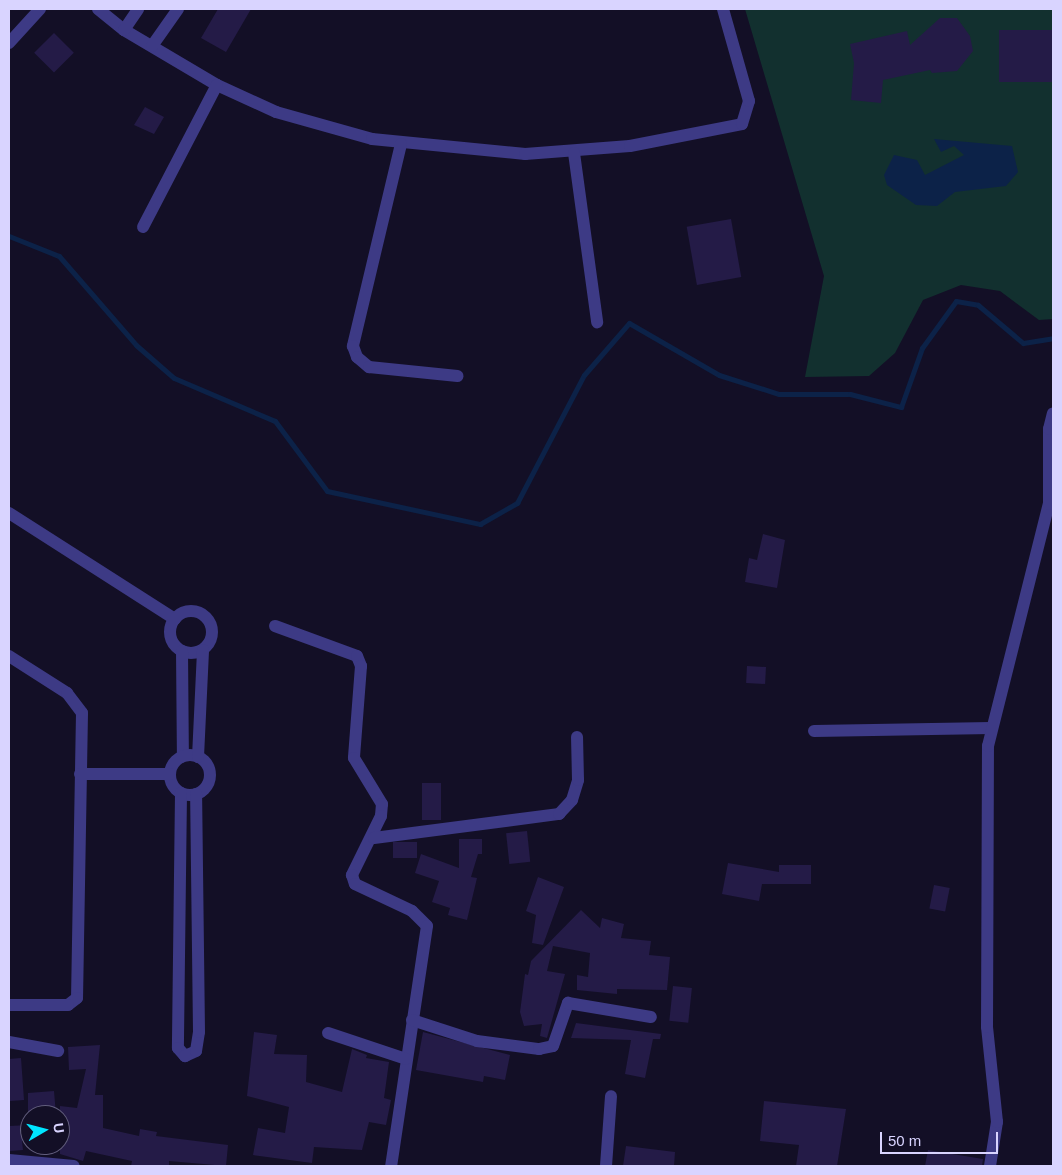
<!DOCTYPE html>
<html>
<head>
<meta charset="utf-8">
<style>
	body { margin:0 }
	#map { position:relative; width:1062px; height:1175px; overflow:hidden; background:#130f26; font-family:Helvetica,sans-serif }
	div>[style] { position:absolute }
	.green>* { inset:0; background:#12302f }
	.water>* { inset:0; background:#0c2248 }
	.stream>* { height:5px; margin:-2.5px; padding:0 2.5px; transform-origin:2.5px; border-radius:2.5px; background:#0c2248 }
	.building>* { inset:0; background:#241b47; transform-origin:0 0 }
	.street>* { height:12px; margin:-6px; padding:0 6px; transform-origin:6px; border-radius:6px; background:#3d3a85 }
	.street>.ring { margin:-6px; padding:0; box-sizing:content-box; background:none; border:12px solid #3d3a85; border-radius:50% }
	span { translate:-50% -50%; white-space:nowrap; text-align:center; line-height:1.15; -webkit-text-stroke:4px #130f26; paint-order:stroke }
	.frame { position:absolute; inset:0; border:10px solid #d9d4ff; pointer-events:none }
	.north { position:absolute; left:20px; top:1105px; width:50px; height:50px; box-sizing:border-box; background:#130f26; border:1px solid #625e7d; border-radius:50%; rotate:82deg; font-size:14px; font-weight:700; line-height:20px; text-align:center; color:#d9d4ff }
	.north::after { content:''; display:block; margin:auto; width:18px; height:22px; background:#00e5ff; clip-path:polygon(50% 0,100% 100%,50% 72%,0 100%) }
	.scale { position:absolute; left:880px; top:1132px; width:118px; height:22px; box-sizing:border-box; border:2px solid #d9d4ff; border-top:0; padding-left:6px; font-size:15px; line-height:18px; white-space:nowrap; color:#d9d4ff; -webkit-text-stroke:4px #130f26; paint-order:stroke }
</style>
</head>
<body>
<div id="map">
	<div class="green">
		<i style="clip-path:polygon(745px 9px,1053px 9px,1053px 319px,1039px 320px,1000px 291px,961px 285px,923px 300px,895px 353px,869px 376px,805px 377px,824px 276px)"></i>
	</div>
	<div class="water">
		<i style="clip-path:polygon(934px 139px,1012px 146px,1018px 172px,1006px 186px,955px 192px,937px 206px,916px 205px,887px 185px,884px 175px,894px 155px,917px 160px,925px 175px,964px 155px,954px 146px,941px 152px)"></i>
	</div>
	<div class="stream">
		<i style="left:9px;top:236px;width:54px;rotate:21.8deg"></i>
		<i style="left:59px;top:256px;width:118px;rotate:49.1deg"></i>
		<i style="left:136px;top:345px;width:50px;rotate:41deg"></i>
		<i style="left:174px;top:378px;width:110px;rotate:23.1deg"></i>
		<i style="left:275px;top:421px;width:87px;rotate:53.4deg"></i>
		<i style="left:327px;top:491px;width:157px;rotate:12.2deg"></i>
		<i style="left:480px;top:524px;width:43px;rotate:-29.6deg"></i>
		<i style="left:517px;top:503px;width:144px;rotate:-62.4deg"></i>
		<i style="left:584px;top:375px;width:69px;rotate:-49.1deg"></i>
		<i style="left:629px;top:323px;width:104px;rotate:30deg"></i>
		<i style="left:719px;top:375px;width:63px;rotate:17.6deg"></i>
		<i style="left:779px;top:394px;width:71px"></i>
		<i style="left:850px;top:394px;width:53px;rotate:14.3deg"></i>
		<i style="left:901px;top:407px;width:63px;rotate:-70.4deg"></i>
		<i style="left:922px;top:348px;width:58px;rotate:-54.1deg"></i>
		<i style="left:956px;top:301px;width:22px;rotate:10deg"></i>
		<i style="left:978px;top:305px;width:59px;rotate:40.2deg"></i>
		<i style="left:1023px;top:343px;width:30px;rotate:-9deg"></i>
	</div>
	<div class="building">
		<i style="clip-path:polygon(218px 9px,251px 9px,226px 52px,201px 38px)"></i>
		<i style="clip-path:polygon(940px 18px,957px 18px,970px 36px,973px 51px,957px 71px,932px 73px,930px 70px,883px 80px,881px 103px,851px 100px,854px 63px,850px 44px,907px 31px,910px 45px)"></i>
		<i style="left:1053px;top:30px;width:52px;height:54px;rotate:90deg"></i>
		<i style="left:54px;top:33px;width:28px;height:28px;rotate:45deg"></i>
		<i style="clip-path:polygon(145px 107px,164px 117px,154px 134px,134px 125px)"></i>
		<i style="left:731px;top:219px;width:59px;height:45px;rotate:80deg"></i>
		<i style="clip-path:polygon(763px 534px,785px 540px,777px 588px,745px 582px,749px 558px,757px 560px)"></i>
		<i style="left:747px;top:666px;width:19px;height:17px;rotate:3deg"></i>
		<i style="left:422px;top:783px;width:19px;height:37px"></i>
		<i style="left:527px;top:831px;width:31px;height:21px;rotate:84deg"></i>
		<i style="clip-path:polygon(459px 839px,482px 839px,482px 854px,478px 854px,471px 877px,477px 878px,467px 920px,448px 915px,450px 908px,432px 902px,439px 881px,415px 873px,421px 854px,459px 868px)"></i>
		<i style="left:417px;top:842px;width:16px;height:24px;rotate:90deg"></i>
		<i style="clip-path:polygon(728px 863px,779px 872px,779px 865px,811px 865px,811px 884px,762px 884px,759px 901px,722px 894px)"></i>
		<i style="clip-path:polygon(538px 877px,564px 887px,543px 945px,532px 943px,536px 915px,526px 911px)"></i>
		<i style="left:934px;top:885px;width:16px;height:24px;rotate:11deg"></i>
		<i style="clip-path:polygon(581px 910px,600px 928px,602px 918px,624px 924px,621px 938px,651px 941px,649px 955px,670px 957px,667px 990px,617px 989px,617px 994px,577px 990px,577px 975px,588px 977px,590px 953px,553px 946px,547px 971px,565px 974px,547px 1038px,540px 1036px,542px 1024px,524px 1026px,520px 1012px,525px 974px,528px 975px,531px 961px)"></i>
		<i style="left:673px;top:986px;width:19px;height:35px;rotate:6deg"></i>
		<i style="clip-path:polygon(576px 1023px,661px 1034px,660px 1039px,653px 1039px,645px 1078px,625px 1074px,631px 1040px,571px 1038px)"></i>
		<i style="clip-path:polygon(254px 1032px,277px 1035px,274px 1054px,307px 1055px,306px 1082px,342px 1092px,352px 1049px,367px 1055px,366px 1058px,389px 1062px,384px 1098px,391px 1100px,386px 1125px,369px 1122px,362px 1150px,314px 1147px,312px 1163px,253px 1155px,258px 1128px,285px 1133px,289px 1107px,247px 1096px)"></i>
		<i style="clip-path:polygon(423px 1032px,510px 1055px,505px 1080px,484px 1076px,483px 1082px,416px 1070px)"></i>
		<i style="clip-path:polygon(100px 1045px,95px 1095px,103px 1095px,103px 1128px,139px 1136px,140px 1129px,157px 1132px,156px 1136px,228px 1145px,226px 1166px,169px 1161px,169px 1166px,131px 1166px,132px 1161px,86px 1151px,83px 1161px,60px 1154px,60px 1106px,77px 1108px,86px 1069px,69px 1070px,68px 1047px)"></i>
		<i style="clip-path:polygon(21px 1058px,24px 1100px,10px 1101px,9px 1059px)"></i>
		<i style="clip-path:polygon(54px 1091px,56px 1115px,28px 1115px,28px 1093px)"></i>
		<i style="clip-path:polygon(764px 1101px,846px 1109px,837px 1166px,796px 1166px,799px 1145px,760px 1141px)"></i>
		<i style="clip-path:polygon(30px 1125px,30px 1141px,22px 1141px,23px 1150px,10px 1151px,9px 1126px)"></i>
		<i style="clip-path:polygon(626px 1146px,675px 1152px,674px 1166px,623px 1166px)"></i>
		<i style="clip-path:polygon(928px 1150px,983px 1159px,982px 1166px,925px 1166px)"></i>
	</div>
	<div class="street">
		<i style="left:98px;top:9px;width:33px;rotate:39deg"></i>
		<i style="left:124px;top:30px;width:108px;rotate:30.6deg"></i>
		<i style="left:217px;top:85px;width:65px;rotate:24.6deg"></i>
		<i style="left:276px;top:112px;width:100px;rotate:15.7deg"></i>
		<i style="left:372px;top:139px;width:154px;rotate:5.6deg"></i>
		<i style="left:525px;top:154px;width:105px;rotate:-4.4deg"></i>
		<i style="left:630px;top:146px;width:114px;rotate:-11.1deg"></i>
		<i style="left:742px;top:124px;width:24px;rotate:-73deg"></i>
		<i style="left:749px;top:101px;width:96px;rotate:-105.8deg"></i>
		<i style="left:124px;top:30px;width:25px;rotate:-56deg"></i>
		<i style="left:9px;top:43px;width:46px;rotate:-47.6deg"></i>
		<i style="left:152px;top:46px;width:45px;rotate:-54.9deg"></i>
		<i style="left:401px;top:144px;width:208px;rotate:103.4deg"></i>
		<i style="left:353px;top:346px;width:12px;rotate:70deg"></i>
		<i style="left:357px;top:357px;width:16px;rotate:40deg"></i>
		<i style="left:369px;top:367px;width:89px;rotate:5.8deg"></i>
		<i style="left:574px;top:153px;width:171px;rotate:82.2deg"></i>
		<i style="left:143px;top:227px;width:160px;rotate:-62.5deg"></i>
		<i style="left:9px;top:513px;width:197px;rotate:32.6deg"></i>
		<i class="ring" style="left:170px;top:611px;width:30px;height:30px"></i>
		<i style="left:275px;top:626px;width:87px;rotate:20.1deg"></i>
		<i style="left:357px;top:656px;width:11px;rotate:68deg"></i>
		<i style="left:361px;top:666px;width:92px;rotate:94.4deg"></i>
		<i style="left:354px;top:758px;width:54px;rotate:58.7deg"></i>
		<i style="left:382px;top:804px;width:12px;rotate:95deg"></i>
		<i style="left:381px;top:816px;width:66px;rotate:116.2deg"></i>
		<i style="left:352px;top:875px;width:9px;rotate:72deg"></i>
		<i style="left:355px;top:884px;width:63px;rotate:25.3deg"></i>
		<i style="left:412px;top:911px;width:21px;rotate:45deg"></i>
		<i style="left:427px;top:926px;width:243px;rotate:98.5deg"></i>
		<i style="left:182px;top:651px;width:105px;rotate:89.5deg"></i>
		<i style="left:9px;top:656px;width:69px;rotate:32.5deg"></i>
		<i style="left:67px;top:693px;width:25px;rotate:53deg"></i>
		<i style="left:82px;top:713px;width:285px;rotate:91deg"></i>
		<i style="left:77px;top:998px;width:11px;rotate:142deg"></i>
		<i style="left:68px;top:1005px;width:59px;rotate:180deg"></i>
		<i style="left:814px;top:731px;width:177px;rotate:-1deg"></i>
		<i class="ring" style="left:170px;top:755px;width:28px;height:28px"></i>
		<i style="left:198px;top:757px;width:107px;rotate:-87.3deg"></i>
		<i style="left:80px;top:774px;width:90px"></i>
		<i style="left:181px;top:793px;width:255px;rotate:90.7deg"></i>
		<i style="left:178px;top:1048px;width:11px;rotate:49deg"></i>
		<i style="left:185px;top:1056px;width:12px;rotate:-24deg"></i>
		<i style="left:196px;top:1051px;width:19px;rotate:-81deg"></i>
		<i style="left:199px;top:1032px;width:238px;rotate:-90.7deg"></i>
		<i style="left:374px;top:838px;width:187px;rotate:-7.4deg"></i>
		<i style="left:559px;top:814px;width:19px;rotate:-47deg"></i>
		<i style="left:572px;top:800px;width:21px;rotate:-73deg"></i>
		<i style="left:578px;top:780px;width:43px;rotate:-91.3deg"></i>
		<i style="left:412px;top:1020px;width:68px;rotate:17.9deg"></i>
		<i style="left:477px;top:1041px;width:63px;rotate:7.4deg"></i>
		<i style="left:539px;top:1049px;width:14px;rotate:-12deg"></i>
		<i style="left:553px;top:1046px;width:46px;rotate:-70.8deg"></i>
		<i style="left:568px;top:1003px;width:84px;rotate:9.6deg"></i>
		<i style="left:328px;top:1033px;width:82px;rotate:18.4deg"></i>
		<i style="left:9px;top:1042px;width:50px;rotate:10.4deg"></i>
		<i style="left:9px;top:1160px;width:65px;rotate:5.3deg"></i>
		<i style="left:606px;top:1166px;width:70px;rotate:-85.9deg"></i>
		<i style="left:990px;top:1166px;width:45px;rotate:-81deg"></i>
		<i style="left:997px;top:1122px;width:96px;rotate:-96deg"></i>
		<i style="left:987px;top:1027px;width:281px;rotate:-89.8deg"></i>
		<i style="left:988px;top:746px;width:250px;rotate:-75.9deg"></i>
		<i style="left:1049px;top:504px;width:75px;rotate:-90deg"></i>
		<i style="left:1049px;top:429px;width:16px;rotate:-76deg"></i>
	</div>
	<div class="frame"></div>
	<div class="north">U</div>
	<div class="scale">50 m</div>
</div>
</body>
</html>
